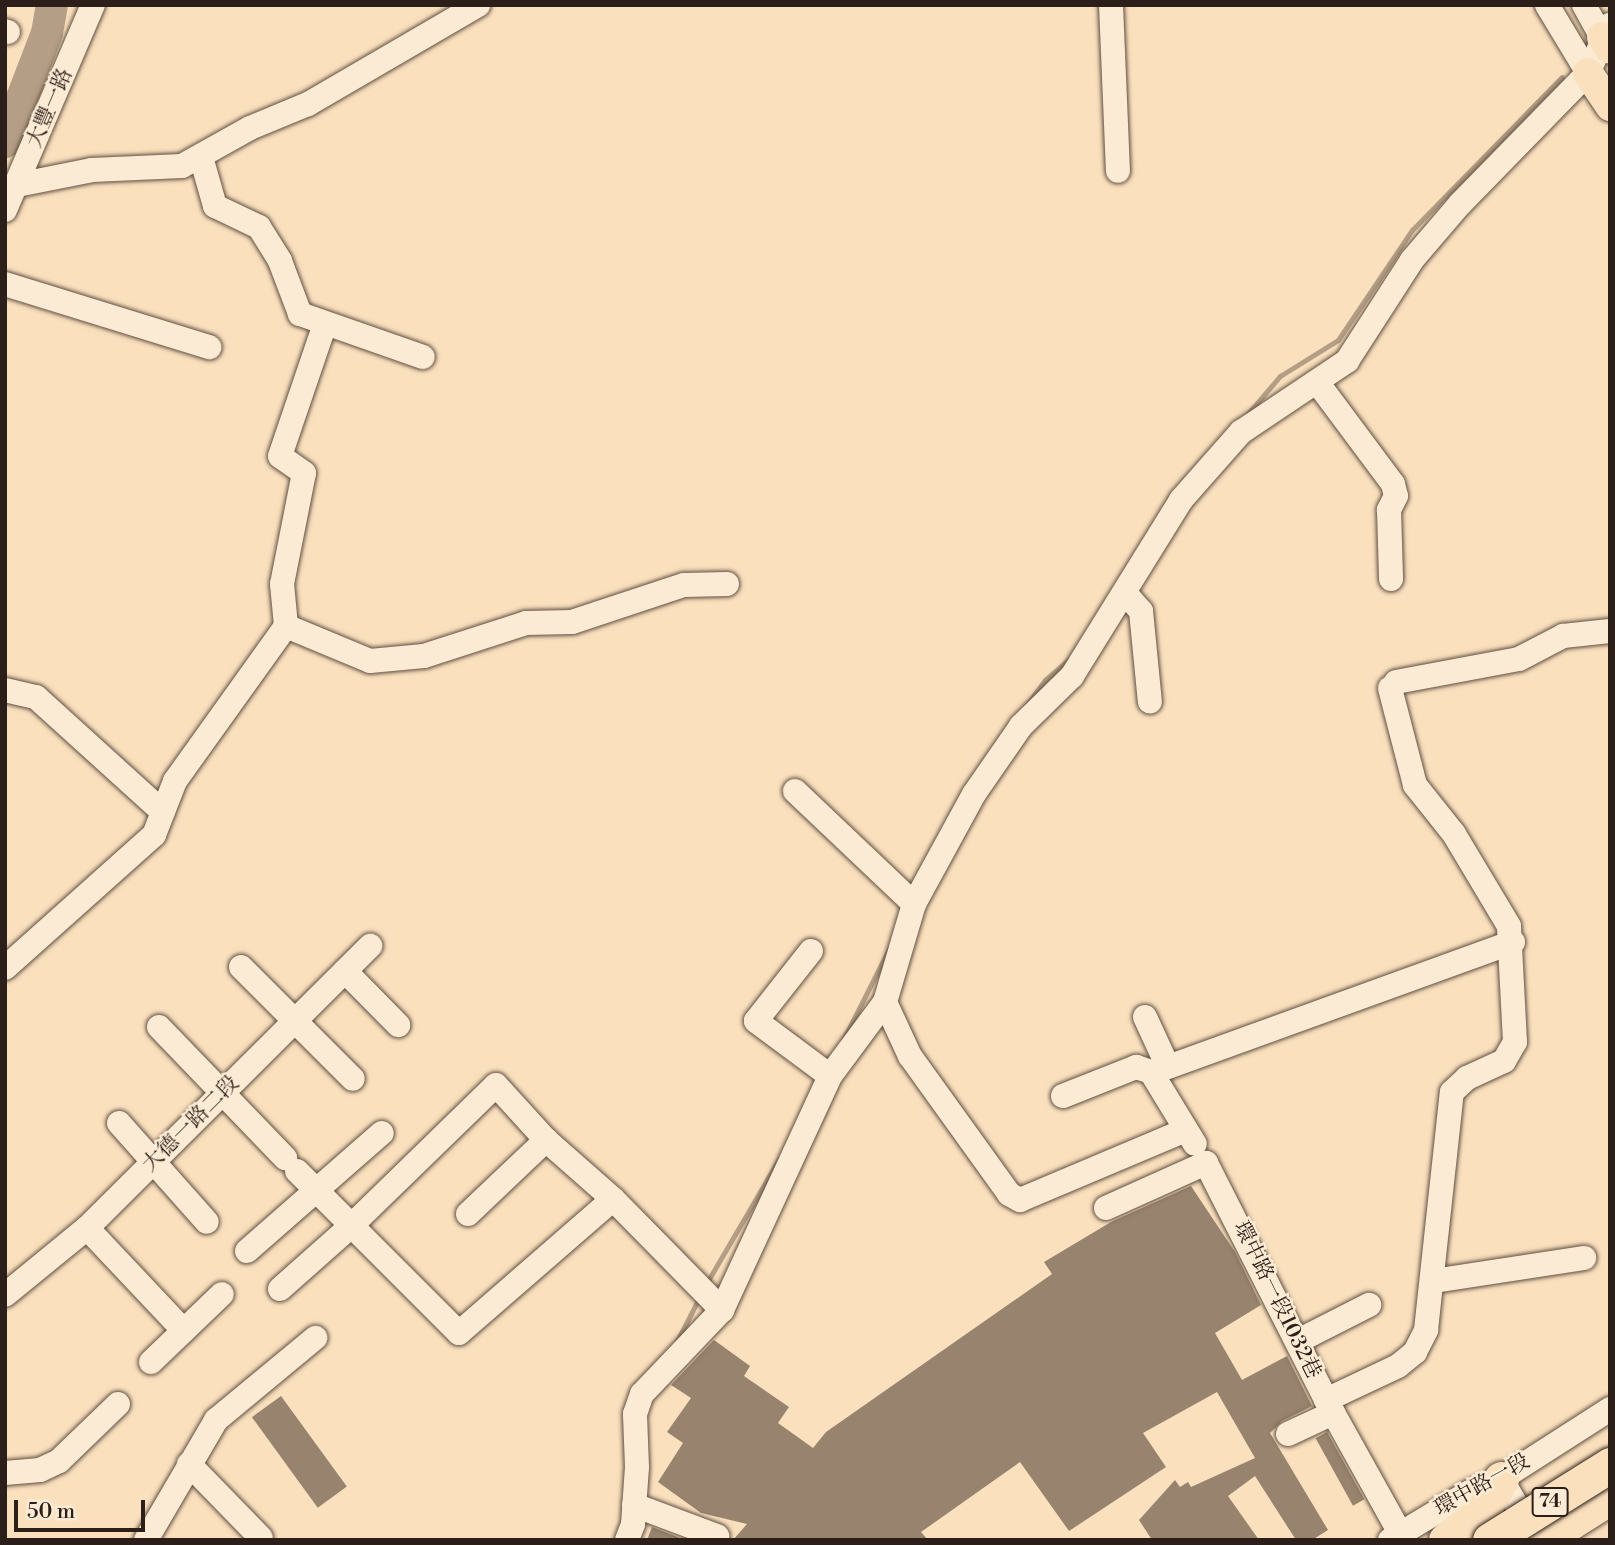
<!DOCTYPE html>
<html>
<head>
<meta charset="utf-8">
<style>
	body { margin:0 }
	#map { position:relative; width:1615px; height:1545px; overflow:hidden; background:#fae0bd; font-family:"Libre Bodoni","Noto Serif TC",serif }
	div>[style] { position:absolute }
	.stream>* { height:5px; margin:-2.5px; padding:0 2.5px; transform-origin:2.5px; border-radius:2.5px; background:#b49e85 }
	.river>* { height:32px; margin:-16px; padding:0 16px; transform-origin:16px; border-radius:16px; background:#b49e85 }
	.building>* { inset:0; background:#97836e; transform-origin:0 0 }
	.roads { filter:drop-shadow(0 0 2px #604e41) drop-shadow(0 0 2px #604e41) }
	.minor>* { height:24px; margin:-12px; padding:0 12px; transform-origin:12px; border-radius:12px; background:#fcebd4 }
	.major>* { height:30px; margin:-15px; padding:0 15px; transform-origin:15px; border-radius:15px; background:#fae0bd }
	.highway>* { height:35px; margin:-17.5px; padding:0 17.5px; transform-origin:17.5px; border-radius:17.5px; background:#fae0bd }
	.bridges { filter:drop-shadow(0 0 2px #2c1e18) drop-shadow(0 0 2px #2c1e18) }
	.highway-bridge>* { height:35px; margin:-17.5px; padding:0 17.5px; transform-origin:17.5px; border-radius:17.5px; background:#fae0bd }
	span { translate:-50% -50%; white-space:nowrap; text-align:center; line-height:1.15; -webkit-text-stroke:5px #fcebd4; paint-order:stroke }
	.shield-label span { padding:2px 5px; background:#fcebd4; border:2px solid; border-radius:5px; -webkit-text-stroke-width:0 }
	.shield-label { font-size:19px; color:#2c1e18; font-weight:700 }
	.street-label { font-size:21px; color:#2c1e18 }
	.frame { position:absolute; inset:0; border:7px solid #2c1e18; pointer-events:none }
	.scale { position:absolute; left:14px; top:1500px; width:131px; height:32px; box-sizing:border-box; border:4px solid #2c1e18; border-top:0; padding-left:9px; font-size:21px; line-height:24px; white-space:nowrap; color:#2c1e18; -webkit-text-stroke:5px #fcebd4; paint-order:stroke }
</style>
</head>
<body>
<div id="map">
	<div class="stream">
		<i style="left:1245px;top:417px;width:54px;rotate:-49.5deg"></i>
		<i style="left:1280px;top:376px;width:68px;rotate:-31.8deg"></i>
		<i style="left:1338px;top:340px;width:133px;rotate:-56.1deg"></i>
		<i style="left:1412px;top:230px;width:214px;rotate:-45.6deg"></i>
		<i style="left:1026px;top:706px;width:32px;rotate:-54deg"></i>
		<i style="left:1045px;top:680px;width:35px;rotate:-41deg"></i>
		<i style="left:843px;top:1040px;width:102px;rotate:-63.2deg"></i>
		<i style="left:706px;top:1284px;width:145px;rotate:-59.7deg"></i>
		<i style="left:676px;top:1343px;width:53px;rotate:-62.9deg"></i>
	</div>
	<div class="river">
		<i style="left:5px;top:142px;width:117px;rotate:-68.9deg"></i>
		<i style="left:47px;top:33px;width:28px;rotate:-80deg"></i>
	</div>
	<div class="building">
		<i style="clip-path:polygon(1191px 1186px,1235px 1252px,1261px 1305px,1215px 1333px,1242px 1380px,1287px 1356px,1312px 1406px,1282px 1421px,1270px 1433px,1328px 1530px,1312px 1540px,1296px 1540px,1255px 1476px,1228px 1496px,1259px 1540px,1152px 1540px,1139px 1520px,1175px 1480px,1180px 1487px,1188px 1482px,1191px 1487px,1255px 1458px,1217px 1392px,1143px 1433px,1166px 1467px,1069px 1531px,1020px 1462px,921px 1532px,928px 1540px,733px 1540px,747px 1524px,701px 1513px,658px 1482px,683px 1443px,667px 1432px,691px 1398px,671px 1385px,714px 1340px,750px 1366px,744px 1376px,789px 1407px,778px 1423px,813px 1448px,826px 1432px,1052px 1274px,1044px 1262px,1111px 1222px)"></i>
		<i style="left:281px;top:1396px;width:112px;height:36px;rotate:54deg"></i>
		<i style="left:1327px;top:1432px;width:77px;height:13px;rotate:61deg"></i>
		<i style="clip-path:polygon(652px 1527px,685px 1540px,647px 1540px)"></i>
	</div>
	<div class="roads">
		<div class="minor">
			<i style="left:1111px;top:5px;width:166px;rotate:87.6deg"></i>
			<i style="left:1547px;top:5px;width:79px;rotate:58.9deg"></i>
			<i style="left:1584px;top:5px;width:37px;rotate:61deg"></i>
			<i style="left:5px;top:31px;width:3px;rotate:18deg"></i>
			<i style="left:201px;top:157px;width:51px;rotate:74.1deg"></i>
			<i style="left:215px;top:206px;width:49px;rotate:25.5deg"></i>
			<i style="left:259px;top:227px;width:40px;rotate:58deg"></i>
			<i style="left:280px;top:261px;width:57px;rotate:69.3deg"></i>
			<i style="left:300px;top:314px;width:130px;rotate:19.3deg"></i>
			<i style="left:17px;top:185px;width:76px;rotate:-11.3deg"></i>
			<i style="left:92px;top:170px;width:90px;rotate:-2.5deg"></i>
			<i style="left:182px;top:166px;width:78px;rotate:-29.2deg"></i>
			<i style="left:250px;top:128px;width:63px;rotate:-22.5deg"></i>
			<i style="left:308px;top:104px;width:197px;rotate:-30.2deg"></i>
			<i style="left:5px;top:210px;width:223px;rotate:-66.8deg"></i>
			<i style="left:5px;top:284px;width:214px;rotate:17.2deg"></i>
			<i style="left:1317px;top:382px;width:127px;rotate:53.3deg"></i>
			<i style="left:1393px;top:484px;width:12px;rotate:76deg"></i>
			<i style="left:1396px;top:496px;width:16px;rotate:117deg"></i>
			<i style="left:1389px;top:510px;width:69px;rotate:88.3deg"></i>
			<i style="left:1126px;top:594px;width:23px;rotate:49deg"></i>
			<i style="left:1141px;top:611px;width:91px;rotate:84.4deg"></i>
			<i style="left:286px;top:626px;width:91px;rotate:22.6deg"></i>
			<i style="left:370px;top:661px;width:54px;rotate:-5.3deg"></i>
			<i style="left:424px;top:656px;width:107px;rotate:-17.9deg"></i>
			<i style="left:526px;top:623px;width:46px;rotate:-1.2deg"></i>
			<i style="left:572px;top:622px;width:118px;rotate:-18.3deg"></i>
			<i style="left:684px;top:585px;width:43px;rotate:-1.3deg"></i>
			<i style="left:1396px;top:682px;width:125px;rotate:-10.6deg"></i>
			<i style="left:1519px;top:659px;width:50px;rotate:-27.6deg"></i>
			<i style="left:1563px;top:636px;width:47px;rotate:-6.1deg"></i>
			<i style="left:5px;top:690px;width:32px;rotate:13deg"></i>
			<i style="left:36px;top:697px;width:171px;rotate:42.2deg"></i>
			<i style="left:795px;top:791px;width:164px;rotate:43.5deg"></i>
			<i style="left:811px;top:951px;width:89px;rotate:128.2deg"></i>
			<i style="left:756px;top:1021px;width:92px;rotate:36.6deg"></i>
			<i style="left:241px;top:967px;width:158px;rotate:45deg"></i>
			<i style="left:5px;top:968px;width:200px;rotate:-41.8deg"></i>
			<i style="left:154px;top:835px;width:58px;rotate:-68.7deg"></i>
			<i style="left:175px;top:781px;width:191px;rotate:-54.4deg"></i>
			<i style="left:286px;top:626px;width:42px;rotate:-95.4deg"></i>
			<i style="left:282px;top:584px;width:113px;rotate:-78.8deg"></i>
			<i style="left:304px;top:473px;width:29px;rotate:-145deg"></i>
			<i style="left:280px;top:456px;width:139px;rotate:-71.2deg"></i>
			<i style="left:345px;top:971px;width:76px;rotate:45.5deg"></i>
			<i style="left:885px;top:1002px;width:60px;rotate:65.2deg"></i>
			<i style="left:910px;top:1056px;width:170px;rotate:54.3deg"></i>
			<i style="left:1009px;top:1194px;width:13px;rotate:29deg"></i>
			<i style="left:1020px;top:1200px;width:180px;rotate:-22.9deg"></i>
			<i style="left:1145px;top:1017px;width:55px;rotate:65.3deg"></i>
			<i style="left:1168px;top:1067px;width:367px;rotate:-19.9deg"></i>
			<i style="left:159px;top:1027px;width:182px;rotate:46.1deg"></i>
			<i style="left:1063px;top:1096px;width:79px;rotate:-21.7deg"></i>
			<i style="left:1136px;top:1067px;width:16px;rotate:18deg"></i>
			<i style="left:1151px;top:1072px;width:84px;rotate:58.6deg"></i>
			<i style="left:119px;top:1123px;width:132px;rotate:48.4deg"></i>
			<i style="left:297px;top:1171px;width:229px;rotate:45deg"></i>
			<i style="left:459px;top:1333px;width:204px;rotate:-41deg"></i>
			<i style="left:613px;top:1199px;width:156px;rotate:45.5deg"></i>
			<i style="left:1106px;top:1208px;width:110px;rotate:-24.2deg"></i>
			<i style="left:1206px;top:1163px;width:266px;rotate:63.1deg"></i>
			<i style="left:1326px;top:1400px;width:152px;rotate:60.9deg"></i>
			<i style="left:468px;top:1214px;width:108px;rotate:-43.5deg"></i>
			<i style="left:87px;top:1228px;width:141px;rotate:46.7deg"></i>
			<i style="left:247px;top:1251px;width:179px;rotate:-41.2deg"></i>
			<i style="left:1433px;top:1281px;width:153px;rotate:-8.7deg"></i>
			<i style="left:280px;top:1289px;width:95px;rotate:-41.6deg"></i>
			<i style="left:351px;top:1226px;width:202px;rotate:-44.2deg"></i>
			<i style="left:496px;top:1085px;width:74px;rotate:47.7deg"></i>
			<i style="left:546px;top:1140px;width:89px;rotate:41.4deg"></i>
			<i style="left:5px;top:1295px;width:106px;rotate:-39.3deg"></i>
			<i style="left:87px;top:1228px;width:400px;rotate:-44.9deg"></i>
			<i style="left:1298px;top:1341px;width:80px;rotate:-26.9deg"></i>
			<i style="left:151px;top:1362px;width:98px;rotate:-43.8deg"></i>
			<i style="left:1326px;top:1400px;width:80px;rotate:-25.3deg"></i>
			<i style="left:1398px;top:1366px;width:22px;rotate:-39deg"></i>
			<i style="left:1415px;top:1352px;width:25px;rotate:-63deg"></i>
			<i style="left:1426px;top:1330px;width:239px;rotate:-83.8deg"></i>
			<i style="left:1452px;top:1092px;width:21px;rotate:-43deg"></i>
			<i style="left:1467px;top:1078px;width:41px;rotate:-24.7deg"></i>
			<i style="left:1504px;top:1061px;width:22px;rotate:-60deg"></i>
			<i style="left:1515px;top:1042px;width:116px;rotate:-93deg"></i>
			<i style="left:1509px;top:926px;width:107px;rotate:-120.9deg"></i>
			<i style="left:1454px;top:834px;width:63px;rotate:-128.5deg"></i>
			<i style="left:1415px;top:785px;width:100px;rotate:-104.5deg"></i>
			<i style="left:1288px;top:1434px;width:50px;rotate:-25deg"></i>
			<i style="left:189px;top:1464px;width:103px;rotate:45.8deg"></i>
			<i style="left:5px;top:1473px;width:35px;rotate:-5deg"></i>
			<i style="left:40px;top:1470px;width:21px;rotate:-25deg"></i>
			<i style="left:59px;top:1461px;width:82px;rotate:-44deg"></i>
			<i style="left:1501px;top:1479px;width:63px;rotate:59.3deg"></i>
			<i style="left:634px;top:1505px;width:89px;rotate:20.5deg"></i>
			<i style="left:146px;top:1540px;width:139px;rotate:-59.7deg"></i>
			<i style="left:216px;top:1420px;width:129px;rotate:-39.6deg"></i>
			<i style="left:627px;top:1540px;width:17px;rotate:-69deg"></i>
			<i style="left:633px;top:1524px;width:57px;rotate:-86deg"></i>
			<i style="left:637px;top:1467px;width:53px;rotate:-92.2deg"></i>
			<i style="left:635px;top:1414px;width:21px;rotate:-71deg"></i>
			<i style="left:642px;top:1394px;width:116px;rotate:-46.4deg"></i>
			<i style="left:722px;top:1310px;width:258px;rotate:-65.2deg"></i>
			<i style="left:830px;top:1076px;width:92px;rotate:-53.4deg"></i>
			<i style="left:885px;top:1002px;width:102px;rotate:-73.5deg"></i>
			<i style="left:914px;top:904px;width:125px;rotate:-61.4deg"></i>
			<i style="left:974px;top:794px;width:83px;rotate:-55.3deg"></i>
			<i style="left:1021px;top:726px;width:71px;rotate:-44.4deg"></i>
			<i style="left:1072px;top:676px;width:207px;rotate:-58.2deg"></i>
			<i style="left:1181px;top:500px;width:91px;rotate:-48.6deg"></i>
			<i style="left:1241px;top:432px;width:128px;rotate:-33.8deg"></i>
			<i style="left:1347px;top:361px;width:120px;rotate:-57.2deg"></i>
			<i style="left:1412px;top:260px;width:74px;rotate:-49.4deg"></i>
			<i style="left:1460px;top:204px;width:183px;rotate:-45.7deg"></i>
			<i style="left:1588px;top:73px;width:53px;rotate:-65.4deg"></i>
			<i style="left:1390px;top:1540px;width:93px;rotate:-31deg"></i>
			<i style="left:1470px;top:1492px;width:34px;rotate:-23deg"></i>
			<i style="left:1501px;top:1479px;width:130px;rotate:-32.7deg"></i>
		</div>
		<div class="major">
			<i style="left:1602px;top:37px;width:14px;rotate:56deg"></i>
			<i style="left:1588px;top:73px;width:40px;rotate:56deg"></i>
		</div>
		<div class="highway">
			<i style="left:1446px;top:1540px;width:46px;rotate:-37.9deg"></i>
			<i style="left:1482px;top:1512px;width:38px;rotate:-60deg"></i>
			<i style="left:1542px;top:1540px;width:80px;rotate:-32.3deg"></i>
		</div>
	</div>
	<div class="bridges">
		<div class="highway-bridge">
			<i style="left:1490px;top:1540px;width:142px;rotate:-32deg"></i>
		</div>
	</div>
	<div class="shield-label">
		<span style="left:1550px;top:1502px">74</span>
	</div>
	<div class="street-label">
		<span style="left:50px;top:108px;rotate:-67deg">大豐一路</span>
		<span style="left:191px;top:1124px;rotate:-45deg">大德一路二段</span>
		<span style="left:1277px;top:1300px;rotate:64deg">環中路一段1032巷</span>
		<span style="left:1482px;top:1485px;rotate:-29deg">環中路一段</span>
	</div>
	<div class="frame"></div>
	<div class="scale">50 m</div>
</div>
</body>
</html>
